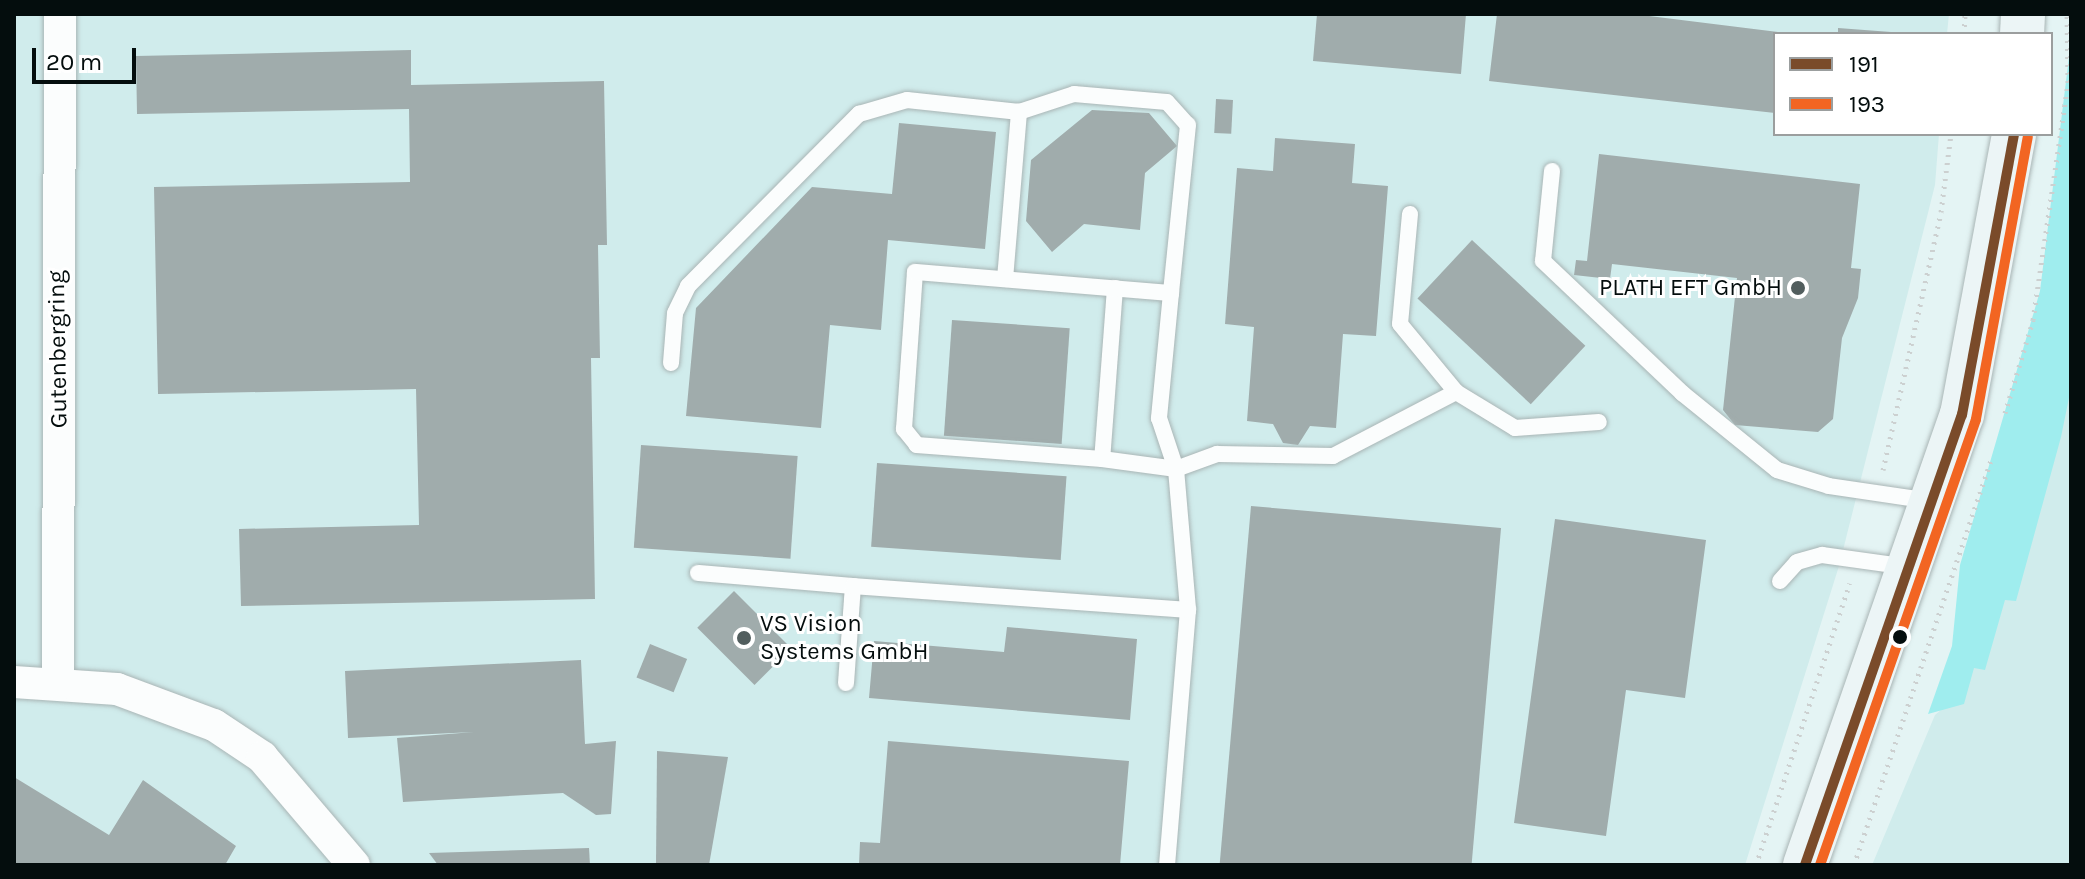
<!DOCTYPE html>
<html>
<head>
<meta charset="utf-8">
<style>
	body { margin:0 }
	#map { position:relative; width:2085px; height:879px; overflow:hidden; background:#e4f4f4; font-family:Karla,sans-serif }
	div>[style] { position:absolute }
	.built>* { inset:0; background:#d0ecec }
	.green>* { inset:0; background:#9fedee }
	.building>* { inset:0; background:#a0acac; transform-origin:0 0 }
	.path>* { height:5px; margin-top:-2.5px; transform-origin:0; background:repeating-linear-gradient(90deg,#ccd0d0 0 2px,transparent 0 8px) }
	.roads { filter:drop-shadow(0 0 2px #a9b5b5) drop-shadow(0 0 2px #a9b5b5) }
	.service>* { height:16px; margin:-8px; padding:0 8px; transform-origin:8px; border-radius:8px; background:#fbfdfd }
	.minor>* { height:32px; margin:-16px; padding:0 16px; transform-origin:16px; border-radius:16px; background:#fbfdfd }
	.secondary>* { height:44px; margin:-22px; padding:0 22px; transform-origin:22px; border-radius:22px; background:#ecf5f6 }
	.bus-1>* { height:10px; margin:-5px; padding:0 5px; transform-origin:5px; border-radius:5px; background:#7a4b2a }
	.bus-2>* { height:10px; margin:-5px; padding:0 5px; transform-origin:5px; border-radius:5px; background:#f26522 }
	.dots>* { width:22px; height:22px; translate:-50% -50%; box-sizing:border-box; border:4px solid #fff; border-radius:50% }
	span { translate:-50% -50%; white-space:nowrap; text-align:center; line-height:1.15; -webkit-text-stroke:6px #fff; paint-order:stroke }
	.poi-label { font-size:24px; color:#040d0d }
	.right { translate:-100% -50%; text-align:right }
	.left { translate:0 -50%; text-align:left }
	.street-label { font-size:24px; color:#040d0d }
	.frame { position:absolute; inset:0; border:16px solid #040d0d; pointer-events:none }
	.legend { position:absolute; left:1773px; top:32px; width:280px; height:104px; box-sizing:border-box; background:#fff; border:2px solid #9b9e9e; margin:0; padding:10px 14px; list-style:none; font-size:24px; color:#040d0d }
	.legend li { display:flex; align-items:center; gap:16px; height:40px }
	.legend b { width:40px; border:2px solid #9b9e9e }
	.scale { position:absolute; left:32px; top:48px; width:104px; height:36px; box-sizing:border-box; border:4px solid #040d0d; border-top:0; padding-left:10px; font-size:24px; line-height:28px; white-space:nowrap; color:#040d0d; -webkit-text-stroke:6px #fff; paint-order:stroke }
</style>
</head>
<body>
<div id="map">
	<div class="built">
		<i style="clip-path:polygon(14px 14px,1949px 14px,1947px 34px,1775px 34px,1775px 134px,1939px 134px,1935px 185px,1839px 566px,1745px 865px,14px 865px)"></i>
		<i style="clip-path:polygon(2071px 227px,2071px 865px,1872px 865px,1935px 715px,1949px 703px)"></i>
	</div>
	<div class="green">
		<i style="clip-path:polygon(2071px 41px,2071px 388px,2061px 437px,2016px 601px,2005px 600px,1985px 670px,1974px 668px,1964px 704px,1928px 714px,1952px 646px,1960px 565px,2040px 291px)"></i>
	</div>
	<div class="building">
		<i style="clip-path:polygon(1317px 14px,1466px 14px,1461px 74px,1313px 61px)"></i>
		<i style="clip-path:polygon(1497px 14px,1633px 14px,1794px 34px,1775px 34px,1775px 113px,1489px 81px)"></i>
		<i style="clip-path:polygon(1838px 28px,1891px 32px,1891px 34px,1838px 34px)"></i>
		<i style="clip-path:polygon(411px 50px,411px 85px,604px 81px,607px 245px,598px 245px,600px 358px,591px 358px,595px 599px,241px 606px,239px 529px,419px 525px,416px 389px,158px 394px,154px 187px,410px 182px,409px 109px,137px 114px,136px 56px)"></i>
		<i style="left:1216px;top:99px;width:17px;height:34px;rotate:3deg"></i>
		<i style="clip-path:polygon(1092px 110px,1149px 113px,1177px 146px,1145px 173px,1140px 230px,1084px 224px,1052px 252px,1026px 221px,1031px 160px)"></i>
		<i style="clip-path:polygon(899px 123px,996px 132px,985px 249px,888px 240px,881px 330px,830px 325px,821px 428px,686px 416px,696px 308px,812px 187px,892px 194px)"></i>
		<i style="clip-path:polygon(1275px 138px,1355px 144px,1352px 183px,1388px 186px,1376px 336px,1343px 334px,1336px 428px,1310px 426px,1298px 445px,1283px 443px,1273px 424px,1247px 421px,1254px 327px,1225px 324px,1237px 168px,1273px 171px)"></i>
		<i style="clip-path:polygon(1599px 154px,1860px 184px,1851px 268px,1861px 269px,1858px 298px,1842px 338px,1833px 419px,1818px 432px,1735px 425px,1723px 410px,1737px 278px,1612px 264px,1610px 279px,1574px 275px,1576px 260px,1587px 261px)"></i>
		<i style="left:1472px;top:240px;width:155px;height:80px;rotate:43deg"></i>
		<i style="left:952px;top:320px;width:118px;height:116px;rotate:4deg"></i>
		<i style="left:641px;top:445px;width:157px;height:103px;rotate:4deg"></i>
		<i style="left:877px;top:463px;width:190px;height:84px;rotate:4deg"></i>
		<i style="left:1251px;top:506px;width:251px;height:360px;rotate:5deg"></i>
		<i style="clip-path:polygon(1555px 519px,1706px 540px,1685px 698px,1626px 690px,1606px 836px,1514px 823px)"></i>
		<i style="left:734px;top:591px;width:81px;height:52px;rotate:45deg"></i>
		<i style="clip-path:polygon(1007px 627px,1137px 639px,1130px 720px,869px 698px,874px 641px,1004px 652px)"></i>
		<i style="left:650px;top:644px;width:40px;height:36px;rotate:22deg"></i>
		<i style="clip-path:polygon(581px 660px,585px 744px,616px 741px,611px 814px,596px 815px,563px 793px,403px 802px,397px 738px,474px 732px,348px 738px,345px 671px)"></i>
		<i style="clip-path:polygon(888px 741px,1129px 761px,1120px 865px,859px 865px,860px 842px,880px 843px)"></i>
		<i style="clip-path:polygon(657px 751px,728px 757px,709px 865px,656px 865px)"></i>
		<i style="clip-path:polygon(14px 777px,109px 835px,143px 780px,236px 846px,225px 865px,14px 865px)"></i>
		<i style="clip-path:polygon(589px 848px,590px 865px,438px 865px,429px 853px)"></i>
	</div>
	<div class="path">
		<i style="left:1964px;top:34px;width:20px;rotate:-87deg"></i>
		<i style="left:2005px;top:413px;width:97px;rotate:-73.2deg"></i>
		<i style="left:2033px;top:320px;width:241px;rotate:-81.6deg"></i>
		<i style="left:2068px;top:82px;width:68px;rotate:-90.8deg"></i>
		<i style="left:1883px;top:470px;width:264px;rotate:-77.3deg"></i>
		<i style="left:1941px;top:212px;width:79px;rotate:-82.7deg"></i>
		<i style="left:1756px;top:865px;width:297px;rotate:-71.6deg"></i>
		<i style="left:1854px;top:865px;width:427px;rotate:-71.3deg"></i>
	</div>
	<div class="roads">
		<div class="service">
			<i style="left:1552px;top:171px;width:90px;rotate:95.7deg"></i>
			<i style="left:1543px;top:261px;width:192px;rotate:43.5deg"></i>
			<i style="left:1682px;top:393px;width:122px;rotate:39deg"></i>
			<i style="left:1777px;top:470px;width:54px;rotate:17.1deg"></i>
			<i style="left:1829px;top:486px;width:103px;rotate:8.4deg"></i>
			<i style="left:1410px;top:214px;width:110px;rotate:95.2deg"></i>
			<i style="left:1400px;top:324px;width:88px;rotate:50.5deg"></i>
			<i style="left:1005px;top:279px;width:168px;rotate:-85.2deg"></i>
			<i style="left:1115px;top:288px;width:171px;rotate:94.3deg"></i>
			<i style="left:1102px;top:459px;width:75px;rotate:7.7deg"></i>
			<i style="left:1176px;top:469px;width:44px;rotate:-20.1deg"></i>
			<i style="left:1217px;top:454px;width:116px;rotate:1deg"></i>
			<i style="left:1333px;top:456px;width:139px;rotate:-27.5deg"></i>
			<i style="left:1456px;top:392px;width:69px;rotate:31.4deg"></i>
			<i style="left:1515px;top:428px;width:84px;rotate:-4.1deg"></i>
			<i style="left:671px;top:363px;width:50px;rotate:-85.4deg"></i>
			<i style="left:675px;top:313px;width:30px;rotate:-64deg"></i>
			<i style="left:688px;top:286px;width:243px;rotate:-45.2deg"></i>
			<i style="left:859px;top:114px;width:50px;rotate:-16.3deg"></i>
			<i style="left:907px;top:100px;width:113px;rotate:6.1deg"></i>
			<i style="left:1019px;top:112px;width:58px;rotate:-18.1deg"></i>
			<i style="left:1074px;top:94px;width:93px;rotate:4.9deg"></i>
			<i style="left:1167px;top:102px;width:31px;rotate:48deg"></i>
			<i style="left:1188px;top:125px;width:169px;rotate:95.8deg"></i>
			<i style="left:1102px;top:459px;width:186px;rotate:-175.7deg"></i>
			<i style="left:917px;top:445px;width:21px;rotate:-129deg"></i>
			<i style="left:904px;top:429px;width:157px;rotate:-86deg"></i>
			<i style="left:915px;top:272px;width:257px;rotate:4.7deg"></i>
			<i style="left:1171px;top:293px;width:126px;rotate:95.5deg"></i>
			<i style="left:1159px;top:418px;width:54px;rotate:71.6deg"></i>
			<i style="left:1176px;top:469px;width:142px;rotate:85.1deg"></i>
			<i style="left:1188px;top:610px;width:256px;rotate:94.7deg"></i>
			<i style="left:698px;top:573px;width:156px;rotate:4.8deg"></i>
			<i style="left:1780px;top:581px;width:25px;rotate:-48deg"></i>
			<i style="left:1797px;top:562px;width:26px;rotate:-16deg"></i>
			<i style="left:1822px;top:555px;width:87px;rotate:7.9deg"></i>
			<i style="left:846px;top:683px;width:97px;rotate:-85.9deg"></i>
			<i style="left:853px;top:586px;width:336px;rotate:4.1deg"></i>
		</div>
		<div class="minor">
			<i style="left:14px;top:682px;width:103px;rotate:3.9deg"></i>
			<i style="left:117px;top:689px;width:103px;rotate:20.4deg"></i>
			<i style="left:214px;top:725px;width:58px;rotate:33.7deg"></i>
			<i style="left:262px;top:757px;width:142px;rotate:49.6deg"></i>
			<i style="left:58px;top:684px;width:670px;rotate:-89.83deg"></i>
		</div>
		<div class="secondary">
			<i style="left:2022px;top:34px;width:20px;rotate:-87deg"></i>
			<i style="left:1805px;top:865px;width:477px;rotate:-70.8deg"></i>
			<i style="left:1962px;top:415px;width:286px;rotate:-79.5deg"></i>
		</div>
	</div>
	<div class="bus-1">
		<i style="left:1805px;top:865px;width:477px;rotate:-70.8deg"></i>
		<i style="left:1962px;top:415px;width:286px;rotate:-79.5deg"></i>
	</div>
	<div class="bus-2">
		<i style="left:1820px;top:865px;width:472px;rotate:-70.7deg"></i>
		<i style="left:1976px;top:419px;width:287px;rotate:-79.6deg"></i>
	</div>
	<div class="dots">
		<i style="left:1798px;top:288px;background:#525e5e"></i>
		<i style="left:1900px;top:637px;background:#040d0d"></i>
		<i style="left:744px;top:638px;background:#525e5e"></i>
	</div>
	<div class="poi-label">
		<span class="right" style="left:1782px;top:288px">PLATH EFT GmbH</span>
		<span class="left" style="left:760px;top:638px">VS Vision<br>Systems GmbH</span>
	</div>
	<div class="street-label">
		<span style="left:58px;top:349px;rotate:-91deg">Gutenbergring</span>
	</div>
	<div class="frame"></div>
	<ul class="legend">
	<li><b style="height:10px;background:#7a4b2a"></b>191</li>
	<li><b style="height:10px;background:#f26522"></b>193</li>
	</ul>
	<div class="scale">20 m</div>
</div>
</body>
</html>
